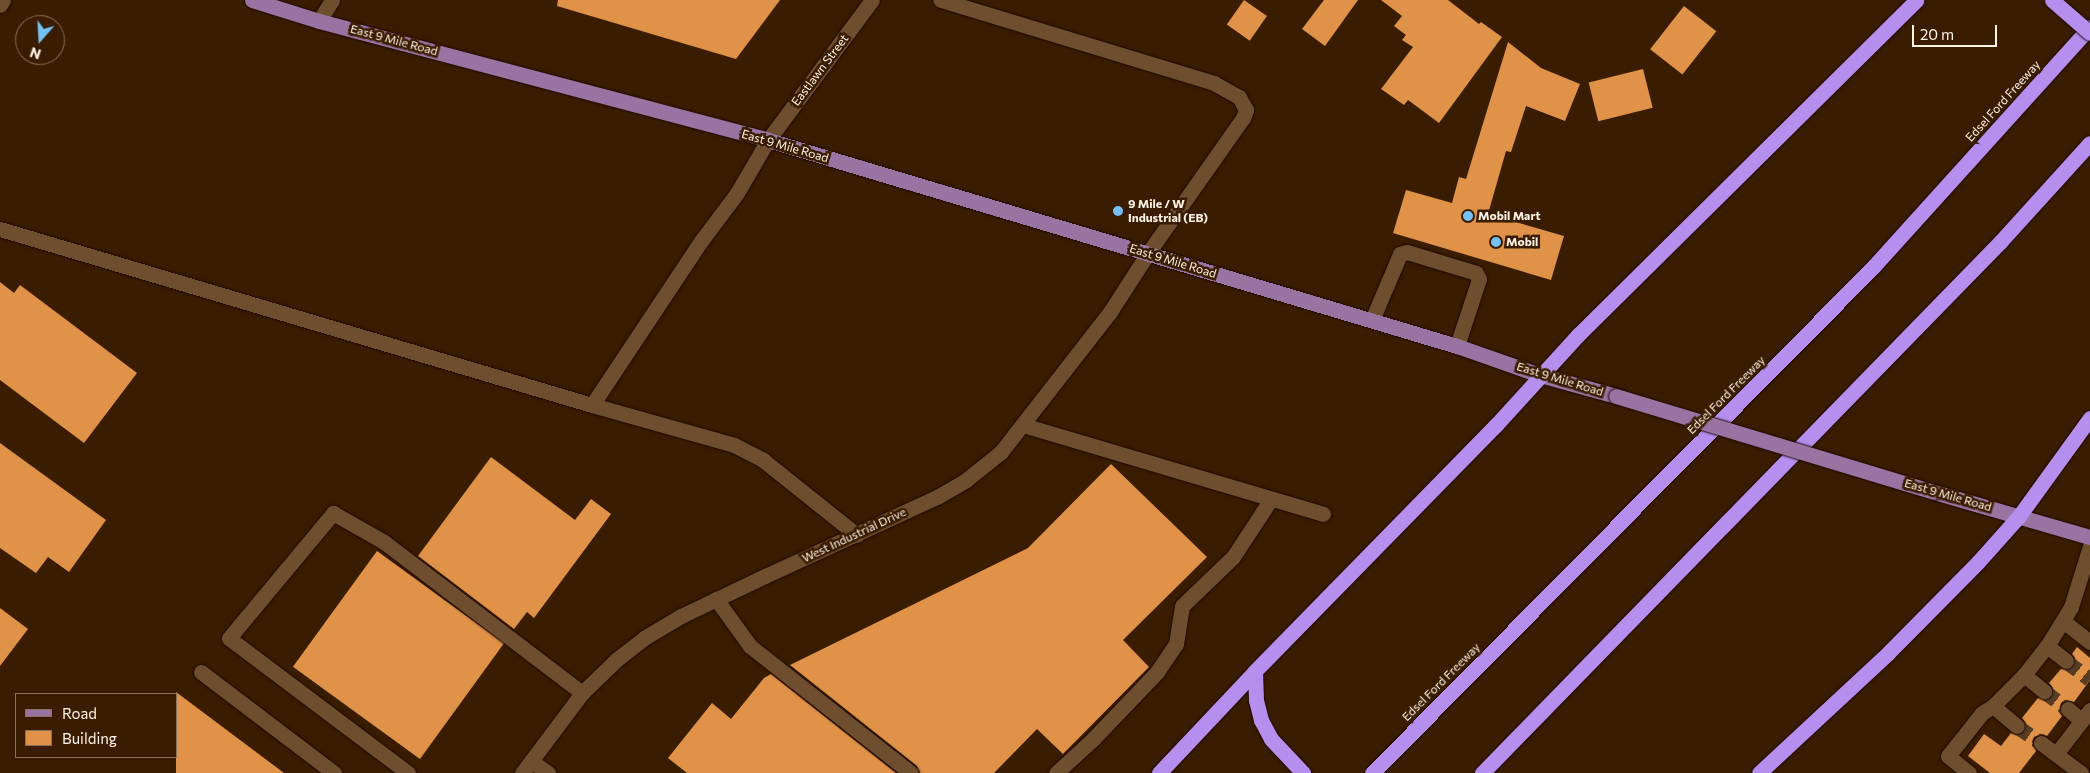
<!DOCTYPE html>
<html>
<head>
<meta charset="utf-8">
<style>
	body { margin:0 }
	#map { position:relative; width:2090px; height:773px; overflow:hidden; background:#3a1d00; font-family:Commissioner,sans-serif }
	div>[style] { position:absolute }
	.building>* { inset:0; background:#e09249; transform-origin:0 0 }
	.minor-tunnel>* { height:15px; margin-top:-7.5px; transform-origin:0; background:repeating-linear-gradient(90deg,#583d23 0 15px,transparent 0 23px) }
	.roads { filter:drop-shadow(0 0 1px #1d0800) drop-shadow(0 0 1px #1d0800) }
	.minor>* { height:15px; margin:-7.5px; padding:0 7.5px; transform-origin:7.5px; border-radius:7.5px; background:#6f4e30 }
	.major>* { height:15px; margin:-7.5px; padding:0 7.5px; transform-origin:7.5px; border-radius:7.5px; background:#9974a2 }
	.highway>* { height:15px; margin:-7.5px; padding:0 7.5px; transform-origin:7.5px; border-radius:7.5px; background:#b58eee }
	.bridges { filter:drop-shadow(0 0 1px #1d0800) drop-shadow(0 0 1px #1d0800) }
	.major-bridge>* { height:15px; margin:-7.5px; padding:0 7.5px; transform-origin:7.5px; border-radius:7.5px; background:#9974a2 }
	.highway-bridge>* { height:15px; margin:-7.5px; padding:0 7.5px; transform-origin:7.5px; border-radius:7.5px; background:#b58eee }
	.dots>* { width:14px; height:14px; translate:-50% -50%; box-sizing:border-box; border:2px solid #3a1d00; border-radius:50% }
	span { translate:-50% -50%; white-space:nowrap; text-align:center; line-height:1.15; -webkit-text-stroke:5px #3a1d00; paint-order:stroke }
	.street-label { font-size:12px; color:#fff2e8 }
	.poi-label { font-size:12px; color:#fff2e8; font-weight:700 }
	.left { translate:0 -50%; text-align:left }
	.legend { position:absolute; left:15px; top:693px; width:162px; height:65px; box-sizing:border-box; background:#3a1d00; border:1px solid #89725d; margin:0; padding:6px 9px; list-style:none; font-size:15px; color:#fff2e8 }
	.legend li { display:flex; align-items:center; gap:10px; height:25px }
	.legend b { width:25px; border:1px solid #89725d }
	.north { position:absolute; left:15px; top:15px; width:50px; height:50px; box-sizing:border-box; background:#3a1d00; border:1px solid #89725d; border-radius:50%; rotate:199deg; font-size:14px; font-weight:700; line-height:20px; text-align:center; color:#fff2e8 }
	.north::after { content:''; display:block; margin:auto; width:18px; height:22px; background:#75c0f6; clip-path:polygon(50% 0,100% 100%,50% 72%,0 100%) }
	.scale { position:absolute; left:1912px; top:25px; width:85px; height:22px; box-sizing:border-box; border:2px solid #fff2e8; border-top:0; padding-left:6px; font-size:15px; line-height:18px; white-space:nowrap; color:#fff2e8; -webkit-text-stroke:4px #3a1d00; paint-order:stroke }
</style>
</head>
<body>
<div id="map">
	<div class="building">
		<i style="clip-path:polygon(558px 0,780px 0,736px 59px,557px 6px)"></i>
		<i style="left:1244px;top:0;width:28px;height:30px;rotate:35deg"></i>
		<i style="clip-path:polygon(1324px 0,1358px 0,1325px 46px,1302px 29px)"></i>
		<i style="clip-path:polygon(1381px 0,1448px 0,1479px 24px,1481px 22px,1502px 37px,1439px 123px,1408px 100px,1404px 105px,1381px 89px,1413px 47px,1402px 40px,1406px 35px,1394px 26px,1402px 16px)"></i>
		<i style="left:1684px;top:6px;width:41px;height:55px;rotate:38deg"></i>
		<i style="clip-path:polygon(1508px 42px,1541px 68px,1580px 84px,1565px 121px,1526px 106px,1511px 152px,1506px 151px,1488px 214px,1564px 236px,1551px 280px,1393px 233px,1406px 190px,1452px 203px,1459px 177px,1466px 179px)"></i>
		<i style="left:1643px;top:69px;width:40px;height:56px;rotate:76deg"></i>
		<i style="clip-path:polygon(0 282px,14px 293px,20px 285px,137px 373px,84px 443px,0 380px)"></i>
		<i style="clip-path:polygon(0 443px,106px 520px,69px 572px,48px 557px,36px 573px,0 548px)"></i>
		<i style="clip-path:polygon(491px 457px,575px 520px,591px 499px,611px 514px,534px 618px,527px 612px,514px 629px,418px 556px)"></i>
		<i style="clip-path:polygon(1111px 464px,1207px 557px,1123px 640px,1149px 667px,1063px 754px,1037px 729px,994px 773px,920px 773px,917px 766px,790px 665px,1028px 548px)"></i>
		<i style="left:377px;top:551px;width:157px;height:143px;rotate:36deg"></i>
		<i style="clip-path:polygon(0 608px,28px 629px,0 666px)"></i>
		<i style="clip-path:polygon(2077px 647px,2090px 658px,2090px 680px,2074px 702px,2065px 700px,2061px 703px,2059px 712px,2062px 716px,2047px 736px,2042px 734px,2034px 737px,2032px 742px,2036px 751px,2019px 773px,1990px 773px,1968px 756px,1984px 734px,2001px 746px,2011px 733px,2016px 735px,2024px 732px,2026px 723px,2022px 718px,2038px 698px,2047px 700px,2052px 696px,2053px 688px,2049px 683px,2061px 669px,2069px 670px,2074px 666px,2075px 658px,2072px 654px)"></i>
		<i style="clip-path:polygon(771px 674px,896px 773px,687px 773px,668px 758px,712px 703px,731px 719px,764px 678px)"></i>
		<i style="clip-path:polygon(176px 692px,284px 773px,176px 773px)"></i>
	</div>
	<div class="minor-tunnel">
		<i style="left:2066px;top:661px;width:30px;rotate:37deg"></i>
		<i style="left:2044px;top:691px;width:30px;rotate:37deg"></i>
		<i style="left:2017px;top:726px;width:29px;rotate:35deg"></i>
	</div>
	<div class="roads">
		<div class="minor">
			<i style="left:0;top:5px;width:6px;rotate:-59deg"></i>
			<i style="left:319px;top:21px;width:25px;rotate:-58deg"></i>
			<i style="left:0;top:229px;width:618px;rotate:16.56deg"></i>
			<i style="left:592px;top:405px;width:148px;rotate:15.7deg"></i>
			<i style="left:734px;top:445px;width:33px;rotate:27deg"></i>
			<i style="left:763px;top:460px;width:120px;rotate:38.6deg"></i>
			<i style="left:1372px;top:320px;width:72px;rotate:-67deg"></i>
			<i style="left:1400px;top:254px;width:7px;rotate:-16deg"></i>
			<i style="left:1407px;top:252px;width:72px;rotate:16.9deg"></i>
			<i style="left:1476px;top:273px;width:7px;rotate:63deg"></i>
			<i style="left:1479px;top:279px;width:71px;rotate:108.2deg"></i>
			<i style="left:592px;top:405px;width:197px;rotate:-56.4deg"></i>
			<i style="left:701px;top:241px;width:60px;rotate:-53.1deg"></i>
			<i style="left:737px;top:193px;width:61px;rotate:-59.7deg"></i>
			<i style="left:768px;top:140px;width:174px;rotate:-53.4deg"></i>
			<i style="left:1023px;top:425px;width:313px;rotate:16.5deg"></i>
			<i style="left:716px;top:599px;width:58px;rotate:54.1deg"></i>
			<i style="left:750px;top:646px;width:205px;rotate:38.3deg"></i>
			<i style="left:2063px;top:621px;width:34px;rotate:38deg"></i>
			<i style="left:2047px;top:646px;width:24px;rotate:38deg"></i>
			<i style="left:201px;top:672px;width:167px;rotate:37.2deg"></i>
			<i style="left:2024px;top:675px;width:26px;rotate:39deg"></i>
			<i style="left:1993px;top:706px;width:31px;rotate:40deg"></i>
			<i style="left:2068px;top:709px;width:18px;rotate:41deg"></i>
			<i style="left:2041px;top:743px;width:50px;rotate:36.9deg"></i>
			<i style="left:2056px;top:754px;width:56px;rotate:-52.3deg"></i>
			<i style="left:531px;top:761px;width:21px;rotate:35deg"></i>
			<i style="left:408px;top:773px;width:224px;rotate:-143deg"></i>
			<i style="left:229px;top:638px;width:163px;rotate:-50.2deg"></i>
			<i style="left:333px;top:513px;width:59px;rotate:29.6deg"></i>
			<i style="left:384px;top:542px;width:249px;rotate:37.3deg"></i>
			<i style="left:522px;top:773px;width:100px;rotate:-53.1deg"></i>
			<i style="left:582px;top:693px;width:47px;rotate:-44.1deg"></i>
			<i style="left:616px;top:660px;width:36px;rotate:-38deg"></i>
			<i style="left:644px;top:638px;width:43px;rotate:-30.7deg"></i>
			<i style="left:681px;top:616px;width:93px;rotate:-25.5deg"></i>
			<i style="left:765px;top:576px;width:189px;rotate:-24.7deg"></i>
			<i style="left:937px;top:497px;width:34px;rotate:-30deg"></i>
			<i style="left:966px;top:480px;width:45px;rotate:-38.7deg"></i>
			<i style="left:1001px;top:452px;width:177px;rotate:-52.1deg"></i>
			<i style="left:1110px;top:312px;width:70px;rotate:-57.2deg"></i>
			<i style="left:1148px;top:253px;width:165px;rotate:-54.9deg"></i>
			<i style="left:1243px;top:118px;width:9px;rotate:-69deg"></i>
			<i style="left:1246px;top:110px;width:15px;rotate:-118deg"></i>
			<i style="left:1239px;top:97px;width:29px;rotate:-151deg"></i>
			<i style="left:1214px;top:83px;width:286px;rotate:-163.1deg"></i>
			<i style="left:1056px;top:773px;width:50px;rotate:-42.6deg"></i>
			<i style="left:1093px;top:739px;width:93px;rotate:-46.3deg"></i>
			<i style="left:1157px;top:672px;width:34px;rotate:-56deg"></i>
			<i style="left:1176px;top:644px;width:38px;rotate:-81deg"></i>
			<i style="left:1182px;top:606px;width:71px;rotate:-43.9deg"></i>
			<i style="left:1233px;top:557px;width:69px;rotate:-56.8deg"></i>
			<i style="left:1969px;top:773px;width:27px;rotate:-141deg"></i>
			<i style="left:1948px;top:756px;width:55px;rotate:-51.7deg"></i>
			<i style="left:1982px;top:713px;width:13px;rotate:-32deg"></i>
			<i style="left:1993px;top:706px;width:44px;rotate:-45deg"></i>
			<i style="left:2024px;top:675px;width:37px;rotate:-52deg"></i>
			<i style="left:2047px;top:646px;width:46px;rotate:-58.4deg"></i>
			<i style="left:2071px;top:607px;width:64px;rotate:-72.7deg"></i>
		</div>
		<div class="major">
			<i style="left:252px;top:0;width:70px;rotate:17.4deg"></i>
			<i style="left:319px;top:21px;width:465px;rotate:14.8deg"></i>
			<i style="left:768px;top:140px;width:719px;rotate:16.65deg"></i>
			<i style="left:1457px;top:346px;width:88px;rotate:19.3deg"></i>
			<i style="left:1540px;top:375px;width:79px;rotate:15.4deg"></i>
			<i style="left:1934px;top:492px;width:162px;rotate:16.1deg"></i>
		</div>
		<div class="highway">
			<i style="left:1255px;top:671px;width:29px;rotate:88deg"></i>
			<i style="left:1256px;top:700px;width:21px;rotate:76deg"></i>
			<i style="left:1261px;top:720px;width:21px;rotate:62deg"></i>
			<i style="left:1271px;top:739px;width:47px;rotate:46.7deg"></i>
			<i style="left:1159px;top:773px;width:140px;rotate:-46.7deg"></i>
			<i style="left:1255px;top:671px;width:344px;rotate:-45.6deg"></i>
			<i style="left:1496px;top:425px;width:122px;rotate:-47.7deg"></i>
			<i style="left:1578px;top:335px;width:476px;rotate:-44.7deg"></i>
			<i style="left:1372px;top:773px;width:713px;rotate:-45.28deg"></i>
			<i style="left:1874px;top:266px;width:322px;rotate:-47.9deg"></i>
			<i style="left:1482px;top:773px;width:743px;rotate:-45.71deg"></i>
			<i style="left:2001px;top:241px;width:132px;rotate:-47.8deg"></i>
			<i style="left:1759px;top:773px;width:176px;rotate:-42.9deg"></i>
			<i style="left:1888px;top:653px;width:128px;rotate:-45.3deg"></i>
			<i style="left:1978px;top:562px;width:62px;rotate:-48.3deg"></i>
			<i style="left:2019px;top:516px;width:121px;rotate:-54.1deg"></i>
		</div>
	</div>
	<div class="bridges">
		<div class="major-bridge">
			<i style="left:1616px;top:396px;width:332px;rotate:16.8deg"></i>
		</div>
		<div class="highway-bridge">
			<i style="left:2052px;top:0;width:50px;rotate:41deg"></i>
		</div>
	</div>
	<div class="dots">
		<i style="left:1118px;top:211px;background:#75c0f6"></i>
		<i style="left:1468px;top:216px;background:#75c0f6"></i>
		<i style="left:1496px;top:242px;background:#75c0f6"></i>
	</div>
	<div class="street-label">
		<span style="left:394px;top:40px;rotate:15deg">East 9 Mile Road</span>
		<span style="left:820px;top:70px;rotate:-53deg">Eastlawn Street</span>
		<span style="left:2003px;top:101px;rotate:-48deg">Edsel Ford Freeway</span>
		<span style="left:785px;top:146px;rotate:16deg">East 9 Mile Road</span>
		<span style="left:1173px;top:261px;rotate:17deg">East 9 Mile Road</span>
		<span style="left:1560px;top:379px;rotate:17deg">East 9 Mile Road</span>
		<span style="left:1726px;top:395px;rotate:-45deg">Edsel Ford Freeway</span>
		<span style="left:1948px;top:495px;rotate:16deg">East 9 Mile Road</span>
		<span style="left:854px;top:535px;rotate:-25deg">West Industrial Drive</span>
		<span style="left:1441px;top:682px;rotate:-45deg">Edsel Ford Freeway</span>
	</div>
	<div class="poi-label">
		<span class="left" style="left:1128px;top:211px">9 Mile / W<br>Industrial (EB)</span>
		<span class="left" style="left:1478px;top:216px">Mobil Mart</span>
		<span class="left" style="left:1506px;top:242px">Mobil</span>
	</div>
	<ul class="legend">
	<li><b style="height:6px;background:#9974a2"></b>Road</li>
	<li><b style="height:14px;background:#e09249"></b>Building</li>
	</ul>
	<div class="north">N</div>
	<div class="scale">20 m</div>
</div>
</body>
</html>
